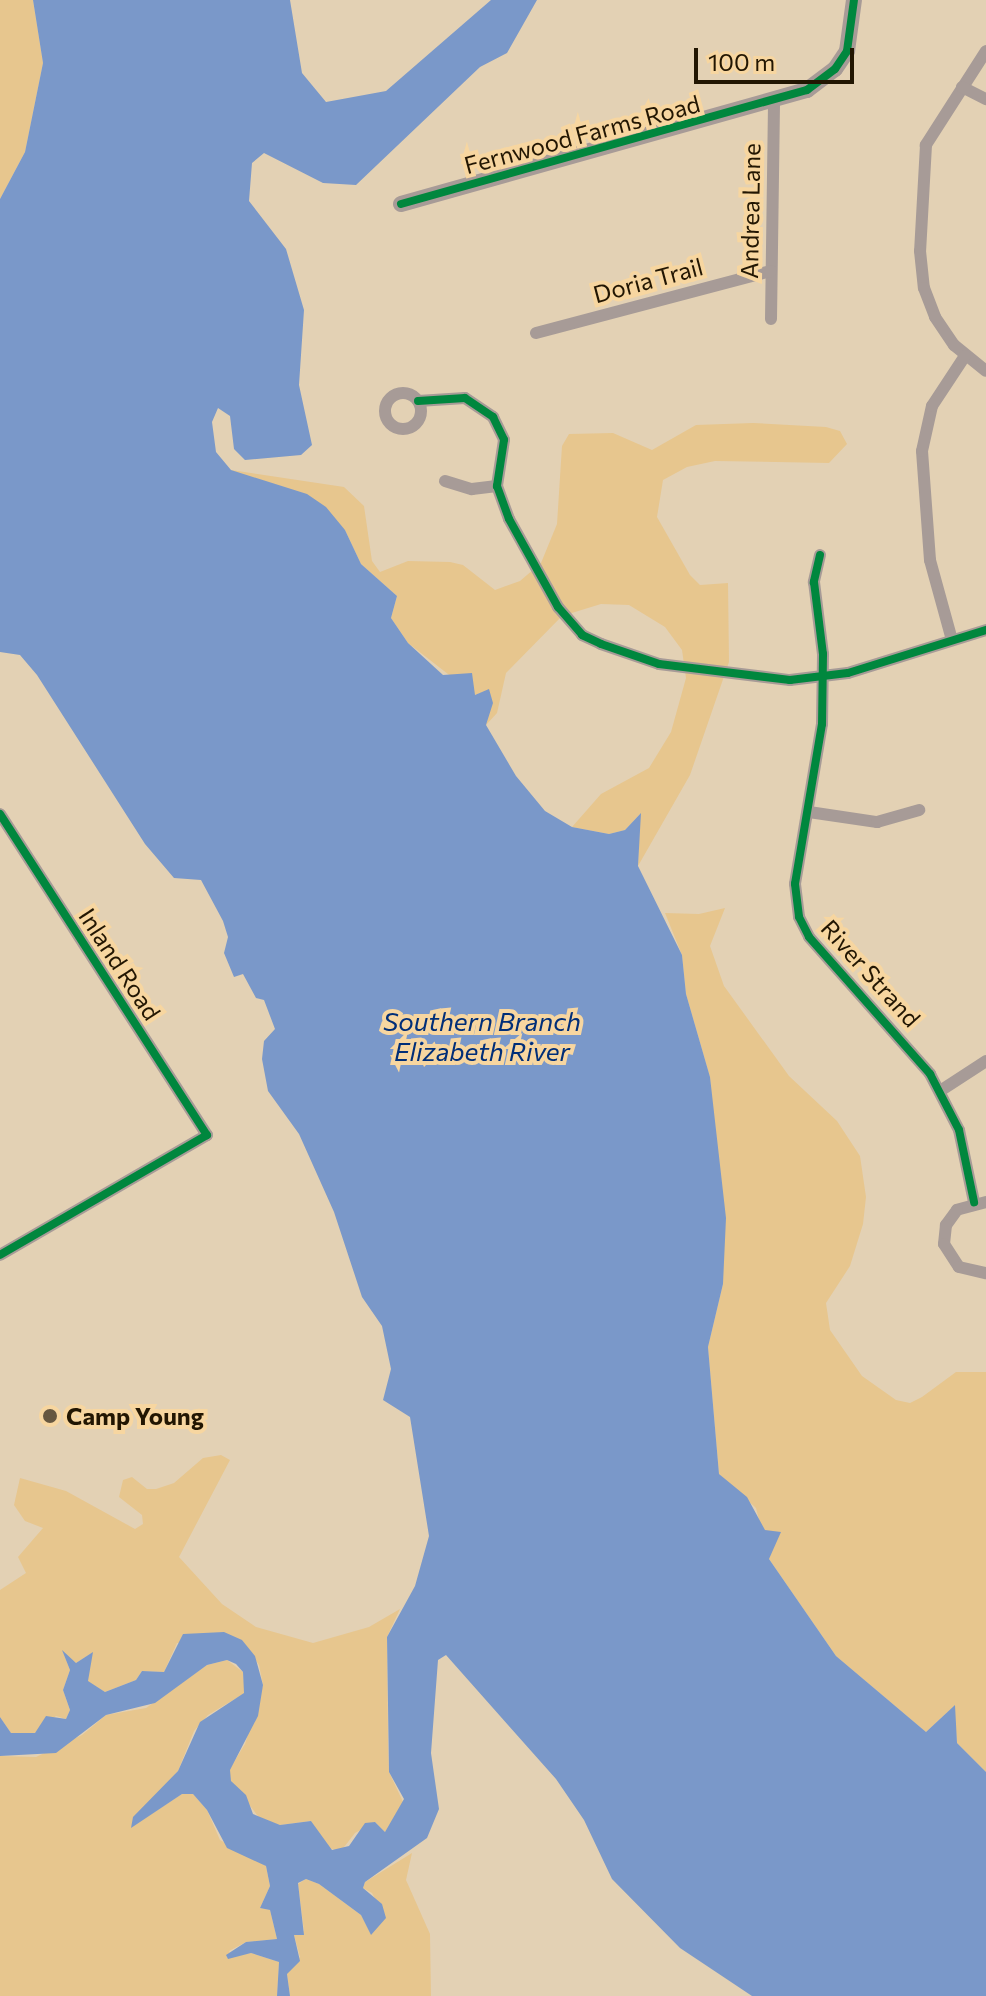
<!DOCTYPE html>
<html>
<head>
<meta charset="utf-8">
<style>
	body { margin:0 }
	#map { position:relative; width:986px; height:1996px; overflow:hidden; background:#e3d1b4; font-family:Commissioner,sans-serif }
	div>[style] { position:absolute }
	.green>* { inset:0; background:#e7c68e }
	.water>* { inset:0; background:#7a98c9 }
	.minor>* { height:12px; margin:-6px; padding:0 6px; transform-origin:6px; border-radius:6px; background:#a79b97 }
	.minor>.ring { margin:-6px; padding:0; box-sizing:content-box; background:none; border:12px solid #a79b97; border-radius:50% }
	.tertiary>* { height:16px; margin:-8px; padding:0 8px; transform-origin:8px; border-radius:8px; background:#a79b97 }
	.cycleway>* { height:8px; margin:-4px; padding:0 4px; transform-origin:4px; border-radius:4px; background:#00873e }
	.dots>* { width:22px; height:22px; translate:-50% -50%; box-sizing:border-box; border:4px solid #f7d6a0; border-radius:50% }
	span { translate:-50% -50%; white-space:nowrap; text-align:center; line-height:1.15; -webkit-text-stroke:8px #f7d6a0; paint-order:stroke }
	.street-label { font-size:24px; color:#221602 }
	.poi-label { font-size:24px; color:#221602; font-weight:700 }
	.left { translate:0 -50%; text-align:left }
	.water-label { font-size:26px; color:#002e78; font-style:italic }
	.scale { position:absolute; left:694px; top:48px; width:160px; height:36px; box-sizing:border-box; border:4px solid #221602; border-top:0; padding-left:10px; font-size:24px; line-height:28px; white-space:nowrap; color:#221602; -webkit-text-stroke:6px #f7d6a0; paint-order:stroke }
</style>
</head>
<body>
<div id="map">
	<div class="green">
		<i style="clip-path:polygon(0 0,33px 0,43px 63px,25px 152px,0 199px)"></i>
		<i style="clip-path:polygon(753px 423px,826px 427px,840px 431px,847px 444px,829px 463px,715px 461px,687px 467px,663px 480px,657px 517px,690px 575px,700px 585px,728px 583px,729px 662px,690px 775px,638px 866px,640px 814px,625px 830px,609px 834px,572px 827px,601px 794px,649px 768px,671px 732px,686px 678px,682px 650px,665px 627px,629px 605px,601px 604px,562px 616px,506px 673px,497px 713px,486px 725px,489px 690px,475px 695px,408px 643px,391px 618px,397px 596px,361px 564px,345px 530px,231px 470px,344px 487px,364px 506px,372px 561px,380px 572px,408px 561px,450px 562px,463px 565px,495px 590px,520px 581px,541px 563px,557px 524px,562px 446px,569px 434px,613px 433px,652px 450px,696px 425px)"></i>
		<i style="clip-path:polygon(725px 908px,710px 946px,724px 986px,789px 1076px,837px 1121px,860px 1156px,866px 1197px,863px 1224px,850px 1266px,826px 1303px,830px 1330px,862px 1376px,896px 1400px,910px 1403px,922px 1397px,956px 1372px,986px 1372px,986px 1772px,957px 1743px,954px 1706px,926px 1732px,836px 1656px,769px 1559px,756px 1508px,719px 1474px,708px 1347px,723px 1284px,710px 1077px,686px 994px,682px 955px,665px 913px,699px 914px)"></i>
		<i style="clip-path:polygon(221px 1455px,230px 1460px,179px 1557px,222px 1604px,256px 1627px,313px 1643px,369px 1627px,400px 1609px,387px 1637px,388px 1742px,389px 1772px,404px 1804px,385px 1832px,375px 1822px,355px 1833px,341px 1851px,328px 1848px,311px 1821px,280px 1825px,261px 1820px,231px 1781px,229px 1770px,245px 1744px,263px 1685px,259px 1665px,242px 1640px,177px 1643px,164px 1672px,142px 1671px,136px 1680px,105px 1692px,87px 1681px,92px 1653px,76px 1663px,63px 1652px,70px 1670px,63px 1690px,70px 1710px,66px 1719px,56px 1716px,35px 1733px,11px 1733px,0 1717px,0 1590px,26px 1573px,18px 1557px,43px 1528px,25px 1521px,14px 1505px,20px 1478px,66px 1491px,135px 1529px,143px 1524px,142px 1515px,119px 1497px,123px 1480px,132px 1477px,147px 1489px,156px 1489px,174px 1483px,203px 1458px)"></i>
		<i style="clip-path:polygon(227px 1660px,243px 1672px,245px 1693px,208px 1715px,194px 1731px,178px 1771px,131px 1827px,182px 1794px,193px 1794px,207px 1810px,220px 1840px,266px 1866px,270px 1886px,260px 1908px,270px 1910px,277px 1939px,246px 1942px,229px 1951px,232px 1957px,251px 1953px,279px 1962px,277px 1996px,0 1996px,0 1756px,36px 1757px,82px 1735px,106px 1715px,146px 1708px,207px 1665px)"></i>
		<i style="clip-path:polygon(412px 1853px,406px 1880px,430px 1934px,431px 1996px,290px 1996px,287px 1974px,300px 1957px,294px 1935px,304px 1931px,298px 1884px,306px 1879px,319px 1884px,361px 1915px,371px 1934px,383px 1914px,372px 1893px,363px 1888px,365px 1882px)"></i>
	</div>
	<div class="water">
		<i style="clip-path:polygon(33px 0,290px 0,302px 73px,326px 102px,386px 91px,491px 0,537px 0,507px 53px,480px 67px,356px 185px,323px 183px,264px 153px,252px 163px,249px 201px,286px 249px,304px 310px,299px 385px,312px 445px,301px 455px,245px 460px,234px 449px,230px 416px,218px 408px,212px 422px,216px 452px,231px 470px,307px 494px,326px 507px,345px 530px,361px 564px,397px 596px,391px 618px,408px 643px,443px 675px,472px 673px,475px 695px,489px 689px,493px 703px,486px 725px,516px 776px,545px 811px,572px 827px,609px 834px,625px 830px,641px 813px,638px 866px,682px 955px,686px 994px,710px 1077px,726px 1218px,723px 1284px,708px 1347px,719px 1474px,747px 1497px,765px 1530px,781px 1532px,769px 1559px,836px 1656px,926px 1732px,955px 1705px,957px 1743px,986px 1772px,986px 1996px,752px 1996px,680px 1948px,612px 1879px,584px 1820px,556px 1779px,446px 1655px,438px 1660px,431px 1753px,439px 1809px,427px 1838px,365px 1882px,363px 1888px,382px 1904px,386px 1918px,371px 1935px,361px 1915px,319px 1884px,306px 1879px,298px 1883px,304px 1935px,294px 1935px,300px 1961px,287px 1974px,290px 1996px,277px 1996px,279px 1962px,251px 1953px,228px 1959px,226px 1955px,246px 1942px,277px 1939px,270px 1910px,260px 1908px,270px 1886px,266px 1866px,227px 1848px,207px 1810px,193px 1794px,182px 1794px,131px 1828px,133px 1817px,178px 1771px,200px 1722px,244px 1693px,243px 1672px,236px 1664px,227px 1660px,207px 1665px,155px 1703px,106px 1715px,56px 1753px,0 1756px,0 1717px,11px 1733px,35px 1733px,46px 1716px,66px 1719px,70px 1710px,63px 1690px,70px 1670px,62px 1650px,76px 1663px,93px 1652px,88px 1681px,105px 1692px,136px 1680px,142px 1671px,164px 1672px,183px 1634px,224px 1632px,242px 1640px,255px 1656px,263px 1685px,258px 1716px,230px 1770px,231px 1781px,246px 1795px,253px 1814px,280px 1825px,311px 1821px,332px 1850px,349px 1846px,365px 1823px,375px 1822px,385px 1832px,404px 1799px,389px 1772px,387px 1637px,415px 1586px,429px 1536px,410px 1417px,383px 1400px,391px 1369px,382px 1326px,362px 1297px,334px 1212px,299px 1134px,268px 1091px,262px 1059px,264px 1041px,275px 1029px,264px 1000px,256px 998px,243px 974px,234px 977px,224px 953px,228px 937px,223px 921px,201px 880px,174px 878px,145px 844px,37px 675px,20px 655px,0 652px,0 199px,25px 152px,43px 63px)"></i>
	</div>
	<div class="minor">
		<i style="left:986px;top:51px;width:112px;rotate:122.6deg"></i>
		<i style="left:926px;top:145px;width:106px;rotate:93.2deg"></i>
		<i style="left:920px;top:251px;width:37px;rotate:84deg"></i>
		<i style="left:924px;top:288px;width:31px;rotate:69deg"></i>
		<i style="left:935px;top:317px;width:34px;rotate:56deg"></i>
		<i style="left:954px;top:345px;width:41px;rotate:39.1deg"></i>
		<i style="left:962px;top:87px;width:27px;rotate:27deg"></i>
		<i style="left:771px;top:319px;width:216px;rotate:-89.2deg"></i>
		<i style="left:536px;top:333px;width:243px;rotate:-14.8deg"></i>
		<i class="ring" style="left:385px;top:393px;width:24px;height:24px"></i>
		<i style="left:418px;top:401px;width:47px;rotate:-3.7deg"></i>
		<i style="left:465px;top:398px;width:34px;rotate:34deg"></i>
		<i style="left:493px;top:417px;width:25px;rotate:64deg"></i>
		<i style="left:504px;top:440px;width:47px;rotate:98.7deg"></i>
		<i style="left:497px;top:486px;width:35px;rotate:70deg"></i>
		<i style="left:509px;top:519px;width:101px;rotate:60.9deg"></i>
		<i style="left:558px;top:607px;width:37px;rotate:49deg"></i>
		<i style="left:582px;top:635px;width:21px;rotate:25deg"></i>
		<i style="left:601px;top:644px;width:61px;rotate:19deg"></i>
		<i style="left:659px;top:664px;width:132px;rotate:7deg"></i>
		<i style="left:790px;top:680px;width:58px;rotate:-6.9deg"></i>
		<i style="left:848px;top:673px;width:145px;rotate:-17.3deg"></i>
		<i style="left:445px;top:481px;width:28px;rotate:17deg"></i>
		<i style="left:472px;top:489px;width:25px;rotate:-7deg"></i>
		<i style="left:820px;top:555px;width:28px;rotate:103deg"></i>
		<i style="left:814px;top:582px;width:73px;rotate:82.9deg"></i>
		<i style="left:823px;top:654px;width:70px;rotate:90.8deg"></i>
		<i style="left:822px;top:724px;width:162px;rotate:99.6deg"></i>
		<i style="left:795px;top:884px;width:33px;rotate:83deg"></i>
		<i style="left:799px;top:917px;width:22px;rotate:63deg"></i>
		<i style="left:809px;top:937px;width:183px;rotate:48.5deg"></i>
		<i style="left:930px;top:1074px;width:63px;rotate:62.6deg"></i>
		<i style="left:959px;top:1130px;width:74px;rotate:78.2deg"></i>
		<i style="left:952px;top:640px;width:83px;rotate:-105.4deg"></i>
		<i style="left:930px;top:560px;width:109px;rotate:-94.2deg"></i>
		<i style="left:922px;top:451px;width:46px;rotate:-77.5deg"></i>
		<i style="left:932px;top:406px;width:60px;rotate:-56.6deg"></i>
		<i style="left:809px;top:812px;width:69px;rotate:8.4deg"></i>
		<i style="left:877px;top:822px;width:44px;rotate:-15.9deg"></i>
		<i style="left:0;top:814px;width:382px;rotate:57.2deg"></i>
		<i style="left:207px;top:1135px;width:239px;rotate:149.9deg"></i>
		<i style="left:940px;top:1091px;width:55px;rotate:-33.1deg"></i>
		<i style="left:986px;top:1202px;width:30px;rotate:165deg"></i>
		<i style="left:957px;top:1210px;width:19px;rotate:126deg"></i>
		<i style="left:946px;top:1225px;width:19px;rotate:96deg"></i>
		<i style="left:944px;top:1244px;width:27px;rotate:57deg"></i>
		<i style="left:959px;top:1267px;width:28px;rotate:13deg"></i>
	</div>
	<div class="tertiary">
		<i style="left:401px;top:204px;width:422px;rotate:-15.7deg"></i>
		<i style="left:807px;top:90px;width:35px;rotate:-37deg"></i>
		<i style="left:835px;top:69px;width:22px;rotate:-56deg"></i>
		<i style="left:847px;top:51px;width:51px;rotate:-82.2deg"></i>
	</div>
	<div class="cycleway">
		<i style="left:401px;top:204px;width:422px;rotate:-15.7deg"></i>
		<i style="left:807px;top:90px;width:35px;rotate:-37deg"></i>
		<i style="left:835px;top:69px;width:22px;rotate:-56deg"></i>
		<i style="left:847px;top:51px;width:51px;rotate:-82.2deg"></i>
		<i style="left:418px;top:401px;width:47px;rotate:-3.7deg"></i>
		<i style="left:465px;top:398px;width:34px;rotate:34deg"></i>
		<i style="left:493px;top:417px;width:25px;rotate:64deg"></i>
		<i style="left:504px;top:440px;width:47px;rotate:98.7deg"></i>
		<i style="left:497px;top:486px;width:35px;rotate:70deg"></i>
		<i style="left:509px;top:519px;width:101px;rotate:60.9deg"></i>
		<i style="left:558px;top:607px;width:37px;rotate:49deg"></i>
		<i style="left:582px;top:635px;width:21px;rotate:25deg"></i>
		<i style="left:601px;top:644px;width:61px;rotate:19deg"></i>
		<i style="left:659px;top:664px;width:132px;rotate:7deg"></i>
		<i style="left:790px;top:680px;width:58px;rotate:-6.9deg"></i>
		<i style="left:848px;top:673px;width:145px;rotate:-17.3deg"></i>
		<i style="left:820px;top:555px;width:28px;rotate:103deg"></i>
		<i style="left:814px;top:582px;width:73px;rotate:82.9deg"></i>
		<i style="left:823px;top:654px;width:70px;rotate:90.8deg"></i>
		<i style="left:822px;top:724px;width:162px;rotate:99.6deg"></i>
		<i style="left:795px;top:884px;width:33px;rotate:83deg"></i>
		<i style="left:799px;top:917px;width:22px;rotate:63deg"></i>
		<i style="left:809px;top:937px;width:183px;rotate:48.5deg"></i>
		<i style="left:930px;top:1074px;width:63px;rotate:62.6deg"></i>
		<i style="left:959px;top:1130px;width:74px;rotate:78.2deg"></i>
		<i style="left:0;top:814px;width:382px;rotate:57.2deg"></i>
		<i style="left:207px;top:1135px;width:239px;rotate:149.9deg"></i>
	</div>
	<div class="dots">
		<i style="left:50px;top:1416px;background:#665740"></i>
	</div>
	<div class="street-label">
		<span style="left:582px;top:134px;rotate:-15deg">Fernwood Farms Road</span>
		<span style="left:750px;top:211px;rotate:-89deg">Andrea Lane</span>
		<span style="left:648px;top:280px;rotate:-15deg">Doria Trail</span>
		<span style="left:120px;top:964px;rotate:57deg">Inland Road</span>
		<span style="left:871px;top:973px;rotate:48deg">River Strand</span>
	</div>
	<div class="poi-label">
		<span class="left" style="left:66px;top:1416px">Camp Young</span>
	</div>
	<div class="water-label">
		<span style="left:482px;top:1036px">Southern Branch<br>Elizabeth River</span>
	</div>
	<div class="scale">100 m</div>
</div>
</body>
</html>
